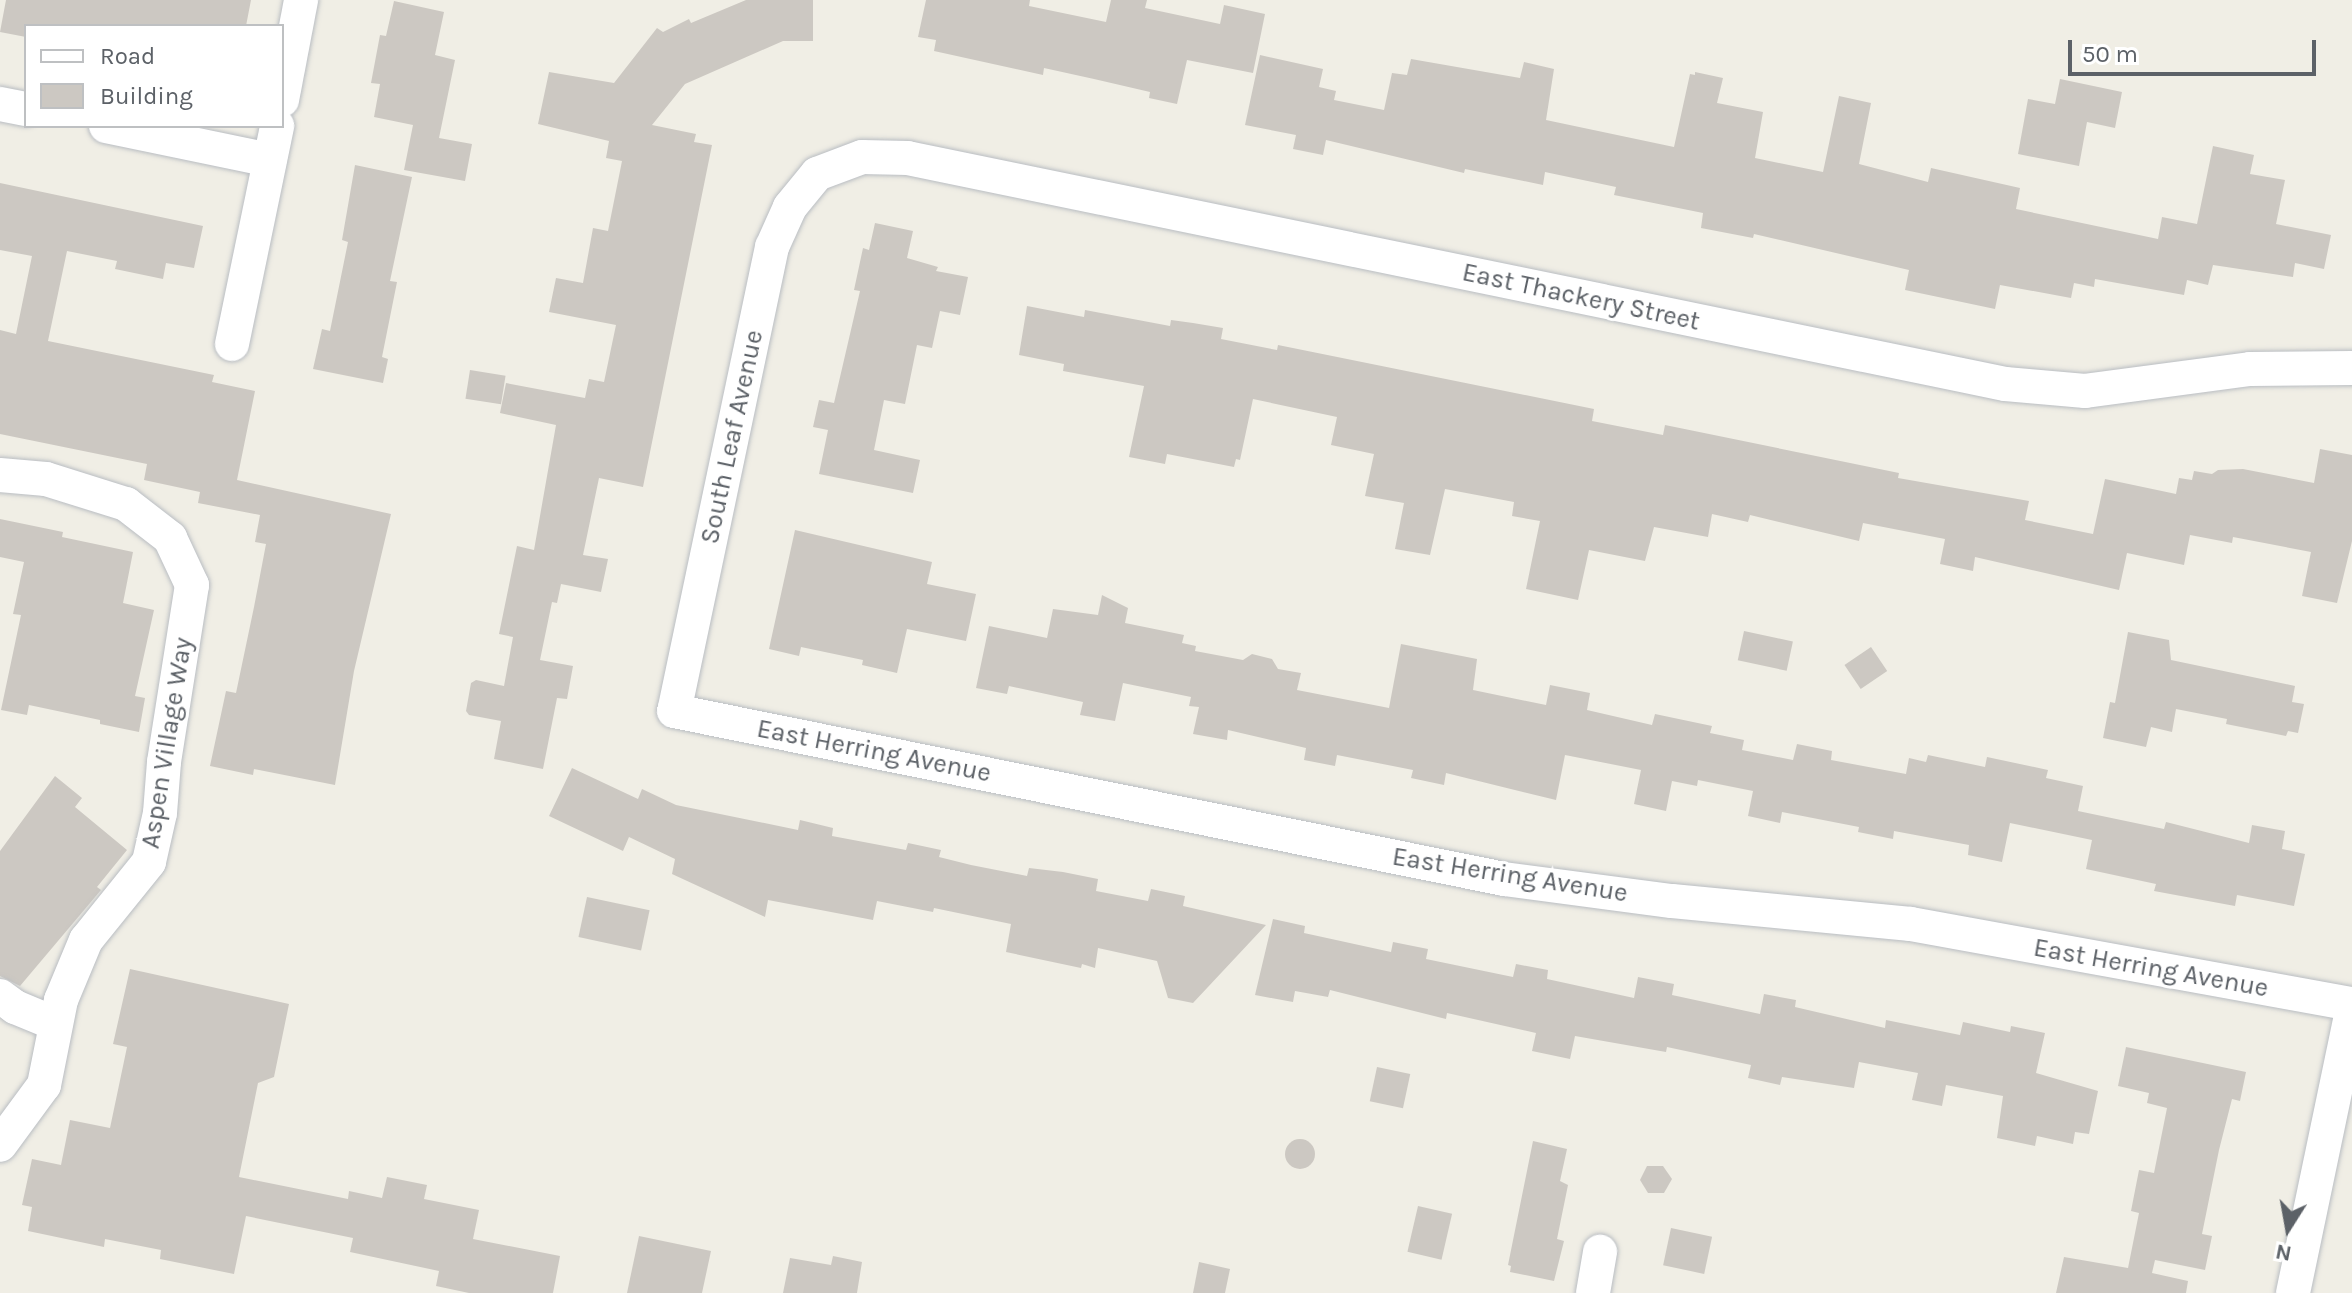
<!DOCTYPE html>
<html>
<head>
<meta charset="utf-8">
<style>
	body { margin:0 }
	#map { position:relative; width:2352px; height:1293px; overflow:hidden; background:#f0eee5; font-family:Karla,sans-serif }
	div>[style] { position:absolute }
	.building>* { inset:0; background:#ccc8c2; transform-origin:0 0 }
	.round { border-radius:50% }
	.roads { filter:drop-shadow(0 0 2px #b9bdc2) drop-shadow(0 0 2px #b9bdc2) }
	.minor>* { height:34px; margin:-17px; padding:0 17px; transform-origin:17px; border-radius:17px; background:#fff }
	span { translate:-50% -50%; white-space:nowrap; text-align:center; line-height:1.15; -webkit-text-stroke:6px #fff; paint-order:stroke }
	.street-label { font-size:26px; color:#5c6167 }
	.legend { position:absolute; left:24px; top:24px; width:260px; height:104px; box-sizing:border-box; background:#fff; border:2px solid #bec0c2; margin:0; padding:10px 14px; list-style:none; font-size:24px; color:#5c6167 }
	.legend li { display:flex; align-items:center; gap:16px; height:40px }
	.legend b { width:40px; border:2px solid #bec0c2 }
	.north { position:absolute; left:2248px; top:1189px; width:80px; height:80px; -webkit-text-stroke:6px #fff; paint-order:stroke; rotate:191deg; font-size:22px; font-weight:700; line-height:32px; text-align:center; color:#5c6167 }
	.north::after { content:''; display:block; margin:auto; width:28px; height:36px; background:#5c6167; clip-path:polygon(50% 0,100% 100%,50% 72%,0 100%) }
	.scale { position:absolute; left:2068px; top:40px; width:248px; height:36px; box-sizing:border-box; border:4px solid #5c6167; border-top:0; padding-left:10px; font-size:24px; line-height:28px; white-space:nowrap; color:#5c6167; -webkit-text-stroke:6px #fff; paint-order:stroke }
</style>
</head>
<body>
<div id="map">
	<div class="building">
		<i style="clip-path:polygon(6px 0,251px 0,246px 26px,26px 26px,26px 37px,0 32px)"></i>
		<i style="clip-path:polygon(746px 0,813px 0,813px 41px,783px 41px,685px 84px,652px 125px,696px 134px,694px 142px,712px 145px,643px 487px,599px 478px,583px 555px,608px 559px,601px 592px,561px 584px,557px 603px,552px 602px,540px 660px,573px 666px,567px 699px,557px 698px,543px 769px,494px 759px,501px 721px,469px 715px,466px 711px,471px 683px,476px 680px,504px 686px,513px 637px,499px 634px,517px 546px,534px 550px,556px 425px,500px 413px,506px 383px,585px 398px,589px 379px,604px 382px,616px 325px,549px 312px,556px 278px,583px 283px,593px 228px,608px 231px,622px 161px,606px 158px,609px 141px,538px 124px,549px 72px,614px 83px,657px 28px,663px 32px,689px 19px,691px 23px)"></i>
		<i style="clip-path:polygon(926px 0,1030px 0,1029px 6px,1106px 22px,1111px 0,1147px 0,1145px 8px,1220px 24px,1224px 5px,1265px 14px,1253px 73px,1187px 60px,1177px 104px,1149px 98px,1150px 92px,1094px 79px,1044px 68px,1043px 75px,934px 51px,936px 40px,918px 37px)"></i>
		<i style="clip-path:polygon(394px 1px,444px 12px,435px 55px,455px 60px,439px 138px,472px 144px,465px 181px,404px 170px,413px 125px,374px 117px,380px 84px,371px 83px,380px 35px,386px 36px)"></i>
		<i style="clip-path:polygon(1260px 55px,1323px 69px,1319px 87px,1336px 91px,1334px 100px,1384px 110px,1392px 73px,1407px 75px,1411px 59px,1520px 78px,1524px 62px,1554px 69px,1546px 120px,1674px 147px,1690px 74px,1695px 75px,1695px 72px,1723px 78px,1717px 103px,1763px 112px,1755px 158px,1823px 172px,1839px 96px,1871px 103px,1859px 164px,1928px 182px,1931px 168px,2020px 188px,2016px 209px,2158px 239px,2162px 217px,2197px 224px,2213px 146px,2254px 155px,2250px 174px,2285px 180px,2276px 224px,2331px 235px,2324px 269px,2295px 263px,2293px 277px,2213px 265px,2208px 285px,2187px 280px,2184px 295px,2095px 279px,2094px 287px,2074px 283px,2071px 298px,2000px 285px,1995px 309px,1905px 290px,1909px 270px,1754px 234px,1753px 238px,1701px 228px,1703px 213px,1614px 195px,1616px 187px,1545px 172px,1543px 185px,1465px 169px,1464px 173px,1326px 140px,1323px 155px,1293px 149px,1296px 135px,1245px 125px)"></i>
		<i style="clip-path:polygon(2060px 79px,2122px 92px,2115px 128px,2087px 122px,2079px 166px,2018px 154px,2028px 99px,2055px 104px)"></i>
		<i style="clip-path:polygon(355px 165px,412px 177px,390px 281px,397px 282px,382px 357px,388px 359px,383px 383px,313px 369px,322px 329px,330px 331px,348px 242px,342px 240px)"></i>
		<i style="clip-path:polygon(0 183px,203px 226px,194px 268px,166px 263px,163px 279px,115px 269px,117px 261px,67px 251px,48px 341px,214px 375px,212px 382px,255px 391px,237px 480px,391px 514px,354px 671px,335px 785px,254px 769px,253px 775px,210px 766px,226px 691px,236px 693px,254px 607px,266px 544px,255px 542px,260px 515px,198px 503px,200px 492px,144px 480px,147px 464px,0 434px,0 330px,16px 334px,32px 256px,0 250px)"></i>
		<i style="clip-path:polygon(875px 223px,913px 231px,907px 258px,938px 267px,936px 271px,968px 277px,960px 315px,940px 311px,932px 348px,917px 345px,905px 404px,884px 400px,874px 450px,920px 460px,913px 493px,819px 474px,828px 430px,813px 427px,819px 400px,834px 403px,860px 291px,854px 290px,863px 248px,869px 250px)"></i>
		<i style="clip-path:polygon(1027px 306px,1084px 317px,1085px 310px,1170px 326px,1171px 320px,1193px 323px,1223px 328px,1221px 339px,1277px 350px,1278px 345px,1594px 409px,1592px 421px,1663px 435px,1665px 425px,1899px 473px,1898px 478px,2029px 501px,2025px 520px,2093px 534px,2105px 479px,2176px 494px,2179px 478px,2192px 480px,2194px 471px,2212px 474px,2218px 470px,2243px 469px,2314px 483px,2320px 449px,2352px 455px,2352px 541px,2337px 603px,2302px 596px,2311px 552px,2233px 537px,2232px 543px,2190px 535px,2184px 565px,2127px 553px,2119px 590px,1975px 557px,1973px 571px,1940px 564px,1945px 539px,1863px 523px,1859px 541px,1750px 515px,1748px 522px,1712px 514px,1708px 537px,1654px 527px,1645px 561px,1589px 550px,1578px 600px,1526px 589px,1540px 521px,1512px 516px,1514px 502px,1445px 489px,1430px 555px,1395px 549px,1404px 503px,1365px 496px,1374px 454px,1331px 445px,1337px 417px,1253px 399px,1240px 460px,1236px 459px,1234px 467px,1167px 454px,1165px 464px,1129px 457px,1144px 386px,1063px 371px,1064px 364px,1019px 355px)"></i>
		<i style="left:470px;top:370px;width:36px;height:29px;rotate:9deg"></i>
		<i style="clip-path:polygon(0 519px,63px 532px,62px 537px,133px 552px,123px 603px,154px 610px,135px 696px,145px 698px,139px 732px,100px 724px,100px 720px,29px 705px,27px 715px,1px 710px,21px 615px,13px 614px,24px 562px,0 557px)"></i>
		<i style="clip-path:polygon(795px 530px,932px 562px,927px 584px,976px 594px,966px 641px,907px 629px,897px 673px,862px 665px,863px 660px,801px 647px,799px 656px,769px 649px)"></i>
		<i style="clip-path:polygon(1102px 595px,1128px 608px,1125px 623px,1184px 635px,1182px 643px,1196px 646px,1195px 651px,1243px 660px,1252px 654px,1272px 659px,1278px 669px,1301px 673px,1297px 690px,1389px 708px,1401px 644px,1477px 659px,1473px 690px,1546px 705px,1550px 685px,1590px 693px,1587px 710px,1652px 725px,1655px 714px,1712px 726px,1710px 733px,1744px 740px,1742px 750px,1793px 760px,1797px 744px,1832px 751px,1831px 760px,1906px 774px,1909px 758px,1926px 762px,1928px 755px,1985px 767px,1987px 757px,2048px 770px,2046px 778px,2083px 786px,2078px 811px,2164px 829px,2166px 822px,2249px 843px,2252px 825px,2285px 831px,2282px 849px,2305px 854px,2294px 906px,2237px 895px,2235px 906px,2154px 891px,2156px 884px,2086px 869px,2092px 840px,2010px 823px,2002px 862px,1968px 855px,1969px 845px,1894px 831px,1893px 839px,1858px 832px,1859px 827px,1782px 812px,1780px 823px,1748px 816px,1753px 791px,1698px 780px,1697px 786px,1672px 781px,1666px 811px,1634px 804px,1641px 770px,1565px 755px,1556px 800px,1446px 773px,1444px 785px,1411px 778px,1413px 770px,1337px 755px,1335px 766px,1304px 760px,1306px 748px,1228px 730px,1227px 740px,1193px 734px,1199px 707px,1189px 706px,1191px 697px,1123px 683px,1115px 721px,1080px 715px,1083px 702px,1009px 686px,1007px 694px,976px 688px,989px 626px,1047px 638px,1053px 609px,1098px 615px)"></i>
		<i style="left:1744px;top:631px;width:50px;height:30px;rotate:12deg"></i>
		<i style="clip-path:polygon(2128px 632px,2169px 640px,2171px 660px,2295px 686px,2292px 702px,2304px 704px,2298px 733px,2288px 731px,2286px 736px,2226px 724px,2227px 719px,2176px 709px,2172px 732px,2151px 727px,2146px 747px,2103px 738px,2110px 702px,2115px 703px)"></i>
		<i style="left:1871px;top:647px;width:29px;height:32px;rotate:56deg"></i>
		<i style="clip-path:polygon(572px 768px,638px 799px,642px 789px,676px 805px,720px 814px,798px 830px,800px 820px,833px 828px,832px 836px,906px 850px,908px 843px,941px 850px,939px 857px,971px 865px,1027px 876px,1029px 868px,1063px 872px,1098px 879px,1096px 891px,1148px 901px,1151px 889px,1185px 896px,1183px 906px,1266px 925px,1193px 1003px,1168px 998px,1157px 961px,1098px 948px,1095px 968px,1082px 964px,1081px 968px,1006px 952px,1011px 924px,934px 908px,933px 912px,877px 901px,873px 920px,768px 900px,765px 917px,672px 874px,675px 859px,629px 837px,623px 851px,549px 816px)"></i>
		<i style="clip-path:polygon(55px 776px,82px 798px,75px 807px,127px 850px,97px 887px,101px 890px,20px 986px,0 976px,0 851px)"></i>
		<i style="left:587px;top:897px;width:64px;height:41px;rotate:12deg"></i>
		<i style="clip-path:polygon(1273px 919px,1305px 926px,1304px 933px,1391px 952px,1393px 942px,1428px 949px,1426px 959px,1513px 977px,1516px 964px,1548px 970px,1547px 979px,1634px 998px,1638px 977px,1674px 984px,1672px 995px,1760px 1014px,1764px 994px,1796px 1000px,1795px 1007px,1885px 1028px,1886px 1020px,1960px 1035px,1963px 1022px,2010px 1032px,2011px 1026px,2045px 1033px,2036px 1073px,2098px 1091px,2089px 1134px,2075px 1132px,2073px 1144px,2037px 1136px,2035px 1146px,1997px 1138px,2003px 1096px,1946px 1085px,1942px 1106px,1912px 1100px,1918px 1073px,1859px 1062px,1854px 1088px,1782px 1077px,1780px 1085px,1748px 1078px,1751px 1065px,1667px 1047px,1666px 1052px,1575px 1036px,1570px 1059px,1532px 1051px,1536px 1033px,1447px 1013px,1446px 1019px,1330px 990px,1328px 997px,1295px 991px,1293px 1002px,1255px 995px)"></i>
		<i style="clip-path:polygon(130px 969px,289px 1004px,274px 1077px,258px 1083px,239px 1177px,348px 1199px,349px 1191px,382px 1198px,387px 1177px,427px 1185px,424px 1199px,479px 1210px,473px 1239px,560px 1256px,553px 1293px,469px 1293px,436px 1286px,439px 1271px,350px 1252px,353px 1238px,246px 1216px,234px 1274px,160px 1259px,161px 1250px,105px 1239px,104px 1247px,28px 1231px,32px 1207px,22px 1205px,32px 1159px,61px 1165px,70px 1120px,110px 1128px,127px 1047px,113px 1044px)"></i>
		<i style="clip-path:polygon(2126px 1047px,2246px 1072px,2240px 1101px,2232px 1099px,2219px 1150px,2202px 1234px,2212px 1236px,2205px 1270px,2155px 1260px,2152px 1273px,2188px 1281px,2186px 1293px,2056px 1293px,2064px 1257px,2128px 1268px,2139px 1213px,2131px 1211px,2139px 1170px,2154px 1173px,2167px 1108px,2147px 1103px,2149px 1093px,2118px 1086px)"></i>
		<i style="left:1377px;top:1067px;width:34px;height:35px;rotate:12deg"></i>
		<i class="round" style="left:1285px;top:1139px;width:30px;height:30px"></i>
		<i style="clip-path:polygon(1533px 1141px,1567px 1149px,1560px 1181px,1568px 1185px,1557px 1239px,1564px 1241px,1554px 1281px,1510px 1272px,1511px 1266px,1508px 1265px)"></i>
		<i style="clip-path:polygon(1647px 1166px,1663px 1166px,1672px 1179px,1664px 1193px,1648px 1193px,1640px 1180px)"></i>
		<i style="left:1418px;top:1206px;width:35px;height:47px;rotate:13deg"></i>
		<i style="left:1671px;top:1228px;width:42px;height:38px;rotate:12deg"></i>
		<i style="clip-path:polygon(639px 1236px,711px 1251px,702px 1293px,627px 1293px)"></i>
		<i style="clip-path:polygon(833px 1256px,862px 1262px,857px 1293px,783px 1293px,790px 1258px,831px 1265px)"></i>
		<i style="clip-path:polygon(1199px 1262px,1230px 1269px,1225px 1293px,1193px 1293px)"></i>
	</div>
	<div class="roads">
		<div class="minor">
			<i style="left:282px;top:100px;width:102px;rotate:-79.2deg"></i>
			<i style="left:0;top:104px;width:26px;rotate:11deg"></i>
			<i style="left:106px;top:126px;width:167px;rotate:11.7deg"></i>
			<i style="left:232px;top:344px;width:223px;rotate:-78.3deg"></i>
			<i style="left:2352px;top:368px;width:102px;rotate:179.4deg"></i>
			<i style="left:2250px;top:369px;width:166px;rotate:172.4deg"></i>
			<i style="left:2085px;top:391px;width:80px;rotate:-175deg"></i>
			<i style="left:2005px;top:384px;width:1120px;rotate:-168.36deg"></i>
			<i style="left:908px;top:158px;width:46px;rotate:-178.8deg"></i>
			<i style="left:862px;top:157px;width:48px;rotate:159.3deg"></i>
			<i style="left:817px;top:174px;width:43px;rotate:129.3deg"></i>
			<i style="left:790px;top:207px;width:44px;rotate:114.2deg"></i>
			<i style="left:772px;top:247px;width:474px;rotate:101.9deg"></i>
			<i style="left:674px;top:711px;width:847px;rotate:11.44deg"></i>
			<i style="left:1504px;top:879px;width:169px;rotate:7.5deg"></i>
			<i style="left:1672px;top:901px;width:240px;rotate:5.5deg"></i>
			<i style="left:1911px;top:924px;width:448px;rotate:10.3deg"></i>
			<i style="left:0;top:475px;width:46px;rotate:5deg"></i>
			<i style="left:46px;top:479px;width:84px;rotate:17.4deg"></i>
			<i style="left:126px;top:504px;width:56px;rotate:37.7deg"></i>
			<i style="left:170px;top:538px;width:52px;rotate:64.9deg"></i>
			<i style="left:192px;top:585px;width:179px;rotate:99deg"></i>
			<i style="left:164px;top:762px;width:51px;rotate:94.5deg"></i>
			<i style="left:160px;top:813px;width:50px;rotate:102.7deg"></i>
			<i style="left:149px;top:862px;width:100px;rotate:128.9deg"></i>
			<i style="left:86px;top:940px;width:65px;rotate:112.6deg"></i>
			<i style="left:61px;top:1000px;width:87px;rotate:101.3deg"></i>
			<i style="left:44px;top:1085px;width:74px;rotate:126.3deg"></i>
			<i style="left:0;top:996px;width:19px;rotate:36deg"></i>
			<i style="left:15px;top:1007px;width:44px;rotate:22.5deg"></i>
			<i style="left:1593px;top:1293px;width:42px;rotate:-80.3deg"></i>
			<i style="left:2293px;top:1293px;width:288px;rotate:-78.2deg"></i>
		</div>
	</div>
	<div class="street-label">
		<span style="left:1581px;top:297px;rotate:12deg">East Thackery Street</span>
		<span style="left:732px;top:437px;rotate:-78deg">South Leaf Avenue</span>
		<span style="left:167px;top:743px;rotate:-81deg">Aspen Village Way</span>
		<span style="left:874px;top:751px;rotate:11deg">East Herring Avenue</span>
		<span style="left:1510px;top:875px;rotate:9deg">East Herring Avenue</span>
		<span style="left:2151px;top:968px;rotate:10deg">East Herring Avenue</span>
	</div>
	<ul class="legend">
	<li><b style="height:10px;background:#fff"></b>Road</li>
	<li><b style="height:22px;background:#ccc8c2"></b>Building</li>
	</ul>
	<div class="north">N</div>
	<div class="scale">50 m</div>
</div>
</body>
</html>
